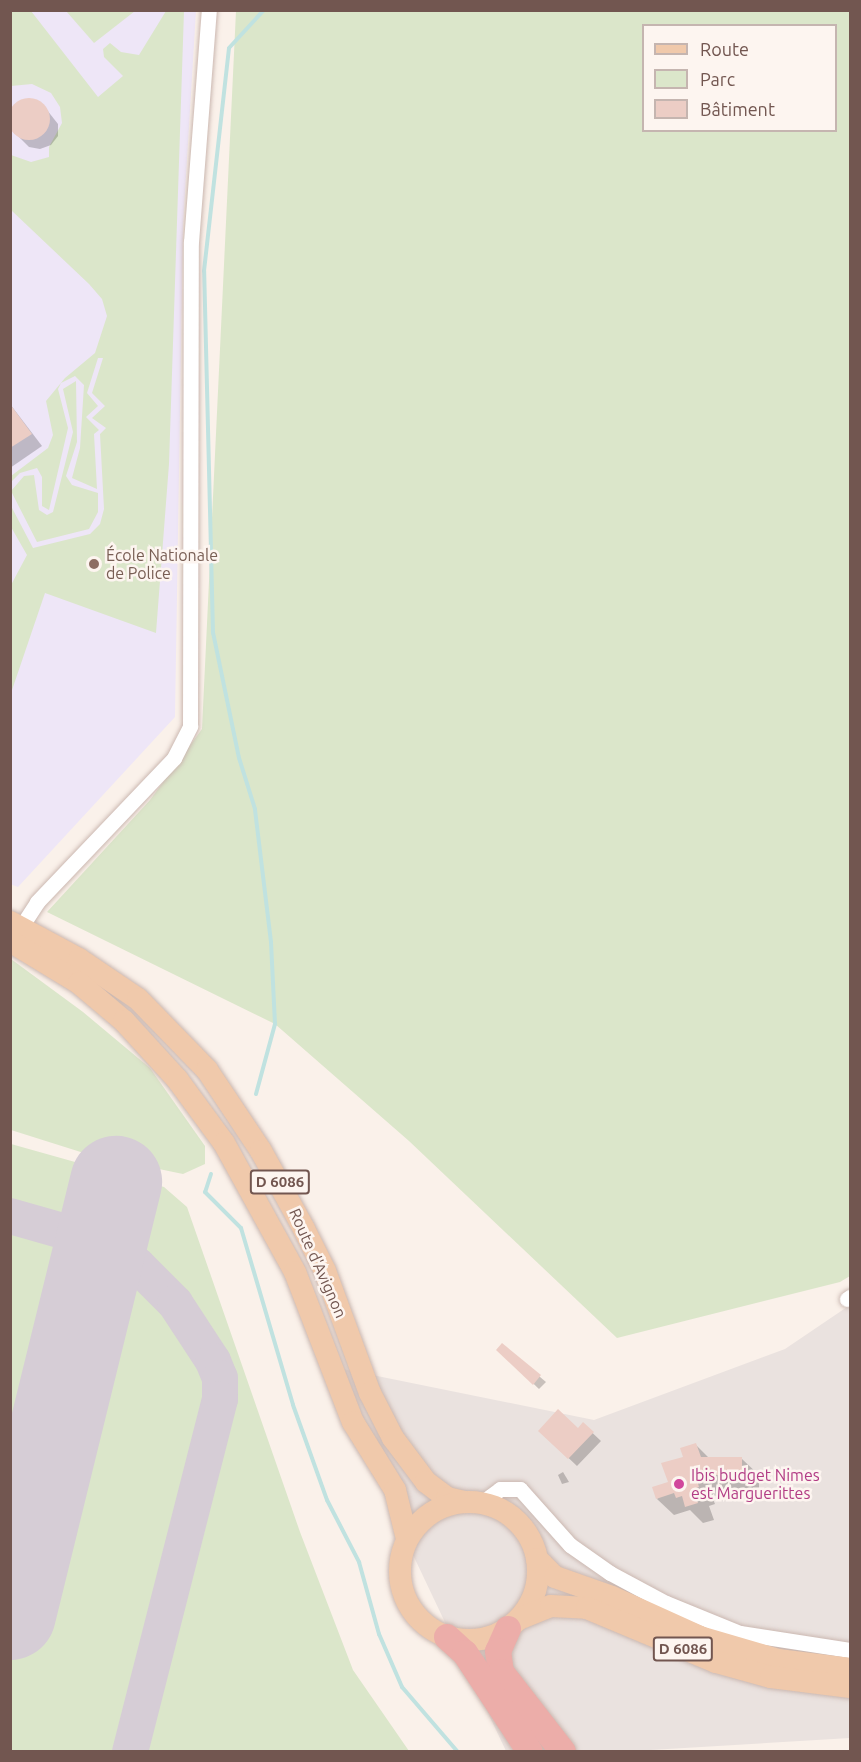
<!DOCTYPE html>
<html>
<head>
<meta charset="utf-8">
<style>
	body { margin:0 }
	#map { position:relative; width:861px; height:1762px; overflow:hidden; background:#faf1ea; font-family:Ubuntu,sans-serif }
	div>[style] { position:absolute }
	.industrial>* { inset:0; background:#eae2df }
	.education>* { inset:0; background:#eee6f7 }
	.green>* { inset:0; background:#dbe6ca }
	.shadow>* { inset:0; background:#0003 }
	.stream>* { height:4px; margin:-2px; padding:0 2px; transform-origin:2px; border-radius:2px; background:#c0e2e0 }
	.taxiway>* { height:36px; margin:-18px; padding:0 18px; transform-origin:18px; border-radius:18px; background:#d6cdd6 }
	.runway>* { height:92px; margin:-46px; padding:0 46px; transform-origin:46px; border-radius:46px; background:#d6cdd6 }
	.building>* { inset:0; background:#eccdc5 }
	.round { border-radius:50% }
	.roads { filter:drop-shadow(0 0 2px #cbb8b1) drop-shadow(0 0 2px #cbb8b1) }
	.minor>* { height:15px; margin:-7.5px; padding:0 7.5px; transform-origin:7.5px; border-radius:7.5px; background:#fff }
	.primary>* { height:22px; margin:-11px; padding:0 11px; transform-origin:11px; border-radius:11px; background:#f0c9ab }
	.primary>.ring { margin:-11px; padding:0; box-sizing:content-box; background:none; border:22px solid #f0c9ab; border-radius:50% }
	.motorway>* { height:26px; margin:-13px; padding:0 13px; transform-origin:13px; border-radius:13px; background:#ecada9 }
	.dots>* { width:16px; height:16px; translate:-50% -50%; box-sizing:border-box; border:3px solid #fdf5f0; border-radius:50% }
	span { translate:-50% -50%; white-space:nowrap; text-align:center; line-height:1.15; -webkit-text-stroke:5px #fdf5f0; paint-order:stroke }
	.shield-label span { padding:2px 4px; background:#fdf5f0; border:2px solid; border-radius:4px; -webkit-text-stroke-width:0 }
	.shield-label { font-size:15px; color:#725650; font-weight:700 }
	.education-label { font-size:16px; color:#785e54 }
	.left { translate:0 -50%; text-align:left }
	.street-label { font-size:16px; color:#725650 }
	.hotel-label { font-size:16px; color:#b23c85 }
	.frame { position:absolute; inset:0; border:12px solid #725650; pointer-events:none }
	.legend { position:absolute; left:642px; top:24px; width:195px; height:108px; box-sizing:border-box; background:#fdf5f0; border:2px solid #c5b5b0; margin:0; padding:8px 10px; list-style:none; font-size:18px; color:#725650 }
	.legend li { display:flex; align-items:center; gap:12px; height:30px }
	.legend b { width:30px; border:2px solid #c5b5b0 }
</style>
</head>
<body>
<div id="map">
	<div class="industrial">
		<i style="clip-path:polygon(850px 1305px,850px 1738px,634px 1751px,506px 1751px,323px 1365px,594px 1420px,785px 1349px)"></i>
	</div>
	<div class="education">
		<i style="clip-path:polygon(10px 11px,196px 11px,183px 226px,175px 717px,18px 887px,10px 884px)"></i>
	</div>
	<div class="green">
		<i style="clip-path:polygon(11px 10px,31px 11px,98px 97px,123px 76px,104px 57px,103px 49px,110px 43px,121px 52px,139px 55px,166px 11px,184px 11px,169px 464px,156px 633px,45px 593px,11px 693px,11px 585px,27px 555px,11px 527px,11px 506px,33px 548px,90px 534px,100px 524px,104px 509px,100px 434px,106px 428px,92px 418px,105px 406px,92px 393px,103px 358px,98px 358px,87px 393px,98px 406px,86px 417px,99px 430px,94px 434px,97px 489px,72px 478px,80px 448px,84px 385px,75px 376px,61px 383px,58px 389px,68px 428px,49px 510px,42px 506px,42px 477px,37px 468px,20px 473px,11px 482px,11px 476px,48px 448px,53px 435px,46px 401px,65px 378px,95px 353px,107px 316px,102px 299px,89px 284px,11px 210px,11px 155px,31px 162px,49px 157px,49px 147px,62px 123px,60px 107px,51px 93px,32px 84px,11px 86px)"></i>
		<i style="clip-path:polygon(66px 11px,135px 11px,94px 43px)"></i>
		<i style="clip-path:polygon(evenodd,236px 11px,850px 11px,850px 1276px,840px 1282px,617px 1338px,409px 1141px,275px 1024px,47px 912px,150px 800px,202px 729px,236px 11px,644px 26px,836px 26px,836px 130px,644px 130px,644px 26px)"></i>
		<i style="clip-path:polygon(76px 381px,77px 442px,66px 476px,72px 485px,98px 493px,98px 512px,89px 529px,37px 542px,11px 491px,24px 476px,34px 475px,39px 510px,47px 515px,53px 512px,73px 432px,63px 389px)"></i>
		<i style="clip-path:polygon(11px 959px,83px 1012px,150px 1068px,205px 1146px,205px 1164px,183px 1174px,87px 1154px,11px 1130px)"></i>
		<i style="clip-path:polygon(11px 1144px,164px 1187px,187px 1207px,300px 1532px,353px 1670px,409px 1751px,11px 1751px)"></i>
	</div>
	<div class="shadow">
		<i style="clip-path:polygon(33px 100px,43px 105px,58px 124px,58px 136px,51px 145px,40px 149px,29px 147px,10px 128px,13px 108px,22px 101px)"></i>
		<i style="clip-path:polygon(10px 404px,42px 446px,10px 468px)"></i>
		<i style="clip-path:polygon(502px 1345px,546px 1382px,539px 1389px,498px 1350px)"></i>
		<i style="clip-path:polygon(583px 1424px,601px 1441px,577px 1466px,540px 1431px,578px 1430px)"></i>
		<i style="clip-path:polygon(696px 1445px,710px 1459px,742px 1459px,759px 1475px,759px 1492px,729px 1491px,712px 1497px,715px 1504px,709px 1506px,714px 1520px,703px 1523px,690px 1510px,674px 1515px,657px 1499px)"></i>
		<i style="clip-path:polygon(563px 1472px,569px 1482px,562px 1484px,558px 1475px)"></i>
	</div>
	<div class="stream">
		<i style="left:256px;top:1094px;width:73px;rotate:-74.8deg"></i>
		<i style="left:275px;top:1024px;width:82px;rotate:-92.8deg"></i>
		<i style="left:271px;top:942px;width:134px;rotate:-96.9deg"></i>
		<i style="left:255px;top:809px;width:53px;rotate:-107.4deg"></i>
		<i style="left:239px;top:758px;width:128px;rotate:-101.7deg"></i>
		<i style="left:213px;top:633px;width:362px;rotate:-91.4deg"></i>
		<i style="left:204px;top:271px;width:224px;rotate:-83.6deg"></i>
		<i style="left:229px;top:48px;width:52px;rotate:-47.4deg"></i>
		<i style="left:211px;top:1174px;width:19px;rotate:108deg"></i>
		<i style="left:205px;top:1192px;width:51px;rotate:45deg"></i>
		<i style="left:241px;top:1228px;width:184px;rotate:73.6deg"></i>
		<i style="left:293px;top:1405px;width:101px;rotate:70.3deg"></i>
		<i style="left:327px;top:1500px;width:70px;rotate:62.7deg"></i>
		<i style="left:359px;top:1562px;width:75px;rotate:74.5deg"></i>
		<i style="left:379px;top:1634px;width:58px;rotate:66.5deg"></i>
		<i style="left:402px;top:1687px;width:86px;rotate:49.3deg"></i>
	</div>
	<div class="taxiway">
		<i style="left:10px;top:1216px;width:95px;rotate:15.9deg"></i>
		<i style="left:101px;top:1242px;width:43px;rotate:32.6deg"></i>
		<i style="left:137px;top:1265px;width:54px;rotate:45deg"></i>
		<i style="left:175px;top:1303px;width:69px;rotate:56.8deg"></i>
		<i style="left:213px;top:1361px;width:18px;rotate:68deg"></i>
		<i style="left:220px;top:1378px;width:21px;rotate:90deg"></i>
		<i style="left:220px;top:1399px;width:364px;rotate:104.3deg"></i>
	</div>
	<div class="runway">
		<i style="left:10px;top:1614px;width:445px;rotate:-76.2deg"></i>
	</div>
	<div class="building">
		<i class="round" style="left:8px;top:98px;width:42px;height:42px"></i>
		<i style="clip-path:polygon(10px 404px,32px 434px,10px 448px)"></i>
		<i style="clip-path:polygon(502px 1343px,541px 1375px,533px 1385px,496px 1350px)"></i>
		<i style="clip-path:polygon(558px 1409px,578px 1428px,583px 1422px,594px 1432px,568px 1459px,538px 1431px)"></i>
		<i style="clip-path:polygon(696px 1443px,701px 1457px,742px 1457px,742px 1475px,712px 1475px,697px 1480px,699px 1487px,693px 1489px,698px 1503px,685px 1507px,682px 1496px,676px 1498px,674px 1493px,656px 1499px,652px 1487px,668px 1482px,661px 1463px,683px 1457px,680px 1448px)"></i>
	</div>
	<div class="roads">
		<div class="minor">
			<i style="left:21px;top:927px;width:30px;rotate:-57deg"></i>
			<i style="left:37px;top:902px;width:199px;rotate:-46.4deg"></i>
			<i style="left:174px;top:758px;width:36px;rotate:-63deg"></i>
			<i style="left:190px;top:726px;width:484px;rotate:-89.9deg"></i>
			<i style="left:191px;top:242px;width:233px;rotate:-85.6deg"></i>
			<i style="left:847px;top:1299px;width:4px;rotate:-34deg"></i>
			<i style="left:481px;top:1503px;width:24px;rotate:-36deg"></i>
			<i style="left:500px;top:1489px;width:20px"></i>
			<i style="left:520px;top:1489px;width:75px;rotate:48.2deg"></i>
			<i style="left:570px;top:1545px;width:49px;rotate:35deg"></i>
			<i style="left:610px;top:1573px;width:64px;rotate:28.2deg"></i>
			<i style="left:666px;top:1603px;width:80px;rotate:22.1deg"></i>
			<i style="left:740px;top:1633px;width:111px;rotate:8.8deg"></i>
		</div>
		<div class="primary">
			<i style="left:10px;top:922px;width:78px;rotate:28.2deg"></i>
			<i style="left:79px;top:959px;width:71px;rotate:34.1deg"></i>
			<i style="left:138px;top:999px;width:99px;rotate:45.8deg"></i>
			<i style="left:207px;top:1070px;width:97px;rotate:56.3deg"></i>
			<i style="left:261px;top:1151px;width:89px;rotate:61.1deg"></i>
			<i style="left:304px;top:1229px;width:47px;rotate:63.4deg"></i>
			<i style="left:325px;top:1271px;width:130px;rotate:69.8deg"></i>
			<i style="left:370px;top:1393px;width:51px;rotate:62.9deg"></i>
			<i style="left:393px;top:1438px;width:55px;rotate:53.1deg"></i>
			<i style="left:426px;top:1482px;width:26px;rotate:37deg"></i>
			<i style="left:447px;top:1498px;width:18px;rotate:13deg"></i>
			<i style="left:10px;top:941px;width:81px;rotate:31.3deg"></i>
			<i style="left:79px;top:983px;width:59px;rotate:40.2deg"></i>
			<i style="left:124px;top:1021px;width:79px;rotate:47.6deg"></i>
			<i style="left:177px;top:1079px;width:79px;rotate:53.7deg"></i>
			<i style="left:224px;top:1143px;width:147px;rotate:61.2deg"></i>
			<i style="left:295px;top:1272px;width:161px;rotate:68.9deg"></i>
			<i style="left:353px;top:1422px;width:80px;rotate:58.3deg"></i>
			<i style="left:395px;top:1490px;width:50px;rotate:76.2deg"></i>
			<i class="ring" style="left:400px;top:1502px;width:116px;height:116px"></i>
			<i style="left:537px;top:1559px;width:25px;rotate:45deg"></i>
			<i style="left:555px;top:1577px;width:60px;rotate:19.3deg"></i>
			<i style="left:612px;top:1597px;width:97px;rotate:24.4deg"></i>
			<i style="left:700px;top:1637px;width:81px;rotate:16.4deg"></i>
			<i style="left:778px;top:1660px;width:73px;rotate:7.1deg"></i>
			<i style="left:521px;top:1618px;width:32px;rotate:-22deg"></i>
			<i style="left:551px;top:1606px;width:36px;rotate:3deg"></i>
			<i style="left:587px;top:1608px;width:140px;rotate:22.7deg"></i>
			<i style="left:716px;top:1662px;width:57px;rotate:15.3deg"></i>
			<i style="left:771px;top:1677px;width:80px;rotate:7.2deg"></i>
		</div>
		<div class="motorway">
			<i style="left:508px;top:1629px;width:24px;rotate:114deg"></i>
			<i style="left:498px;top:1651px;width:21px;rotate:82deg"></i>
			<i style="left:501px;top:1672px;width:101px;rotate:52.2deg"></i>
			<i style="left:447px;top:1637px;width:24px;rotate:42deg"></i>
			<i style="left:465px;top:1653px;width:118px;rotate:56.7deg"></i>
		</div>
	</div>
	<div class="dots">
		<i style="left:94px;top:564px;background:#8d6e63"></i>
		<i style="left:679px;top:1484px;background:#d1479c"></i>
	</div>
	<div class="shield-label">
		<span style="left:280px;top:1182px">D 6086</span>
		<span style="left:683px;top:1649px">D 6086</span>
	</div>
	<div class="education-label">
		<span class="left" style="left:106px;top:564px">École Nationale<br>de Police</span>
	</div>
	<div class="street-label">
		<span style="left:318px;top:1263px;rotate:66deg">Route d'Avignon</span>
	</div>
	<div class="hotel-label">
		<span class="left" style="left:691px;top:1484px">Ibis budget Nimes<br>est Marguerittes</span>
	</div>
	<div class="frame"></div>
	<ul class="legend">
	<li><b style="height:8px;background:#f0c9ab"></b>Route</li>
	<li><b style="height:16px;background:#dbe6ca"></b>Parc</li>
	<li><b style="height:16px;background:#eccdc5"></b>Bâtiment</li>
	</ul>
</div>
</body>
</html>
